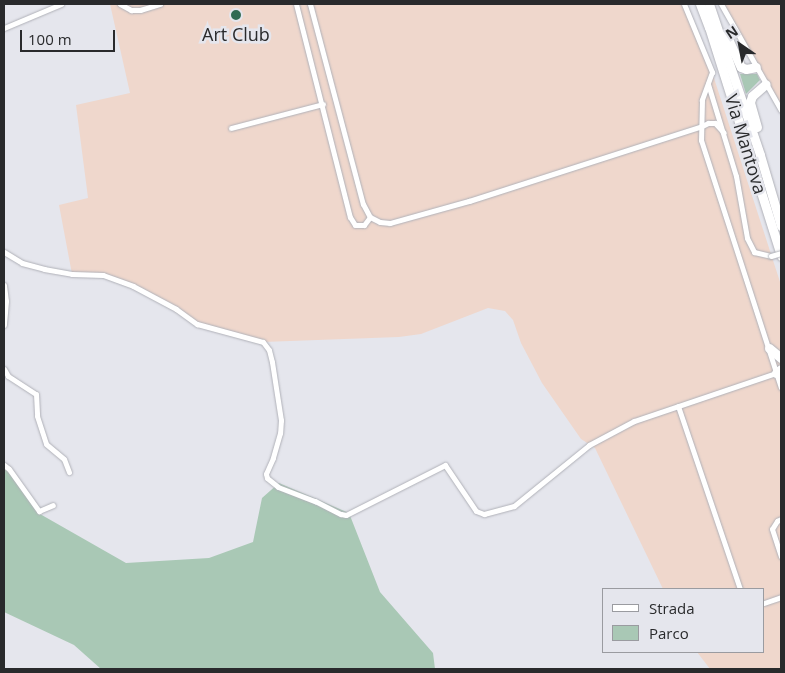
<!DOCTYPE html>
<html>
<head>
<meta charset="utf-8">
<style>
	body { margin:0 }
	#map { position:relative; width:785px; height:673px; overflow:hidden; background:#e5e6ed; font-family:"Open Sans",sans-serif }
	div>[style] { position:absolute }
	.industrial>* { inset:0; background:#efd7cc }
	.green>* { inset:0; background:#a9c8b5 }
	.roads { filter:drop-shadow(0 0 1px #b0b1b8) drop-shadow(0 0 1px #b0b1b8) }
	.minor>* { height:5px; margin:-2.5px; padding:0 2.5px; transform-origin:2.5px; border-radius:2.5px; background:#fff }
	.trunk>* { height:9px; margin:-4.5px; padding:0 4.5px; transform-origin:4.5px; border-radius:4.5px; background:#fff }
	.bridges { filter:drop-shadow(0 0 1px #b0b1b8) drop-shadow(0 0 1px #b0b1b8) }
	.minor-bridge>* { height:5px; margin:-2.5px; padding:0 2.5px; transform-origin:2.5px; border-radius:2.5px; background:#fff }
	.dots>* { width:14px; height:14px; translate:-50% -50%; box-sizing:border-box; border:2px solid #e5e6ed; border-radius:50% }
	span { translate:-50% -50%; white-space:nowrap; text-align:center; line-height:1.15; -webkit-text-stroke:5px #e5e6ed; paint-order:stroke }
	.poi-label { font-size:18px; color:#292a2c }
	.street-label { font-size:18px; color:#292a2c }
	.frame { position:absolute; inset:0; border:5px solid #292a2c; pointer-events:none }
	.legend { position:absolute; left:602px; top:588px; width:162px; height:65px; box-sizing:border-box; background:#e5e6ed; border:1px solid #9a9ba0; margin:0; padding:6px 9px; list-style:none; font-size:15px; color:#292a2c }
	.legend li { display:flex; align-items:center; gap:10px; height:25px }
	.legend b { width:25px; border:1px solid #9a9ba0 }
	.north { position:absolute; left:715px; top:20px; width:50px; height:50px; -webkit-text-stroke:4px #e5e6ed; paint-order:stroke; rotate:327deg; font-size:14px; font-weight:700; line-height:20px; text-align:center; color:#292a2c }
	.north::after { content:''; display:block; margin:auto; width:18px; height:22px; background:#292a2c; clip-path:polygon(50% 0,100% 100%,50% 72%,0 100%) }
	.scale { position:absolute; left:20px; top:30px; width:95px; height:22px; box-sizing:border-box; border:2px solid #292a2c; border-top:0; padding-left:6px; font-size:15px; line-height:18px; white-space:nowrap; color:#292a2c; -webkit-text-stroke:4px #e5e6ed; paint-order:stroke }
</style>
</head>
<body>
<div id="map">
	<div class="industrial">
		<i style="clip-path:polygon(110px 4px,684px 4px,712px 72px,781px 285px,781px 669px,710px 669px,697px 652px,764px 652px,764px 589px,663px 589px,595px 448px,581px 439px,542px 383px,521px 343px,513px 320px,505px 311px,488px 308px,421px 334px,399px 337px,263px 342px,197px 324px,154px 297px,103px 275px,72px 274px,59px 205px,88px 198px,76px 105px,130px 93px)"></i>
		<i style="clip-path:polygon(721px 4px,781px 4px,781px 110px)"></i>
	</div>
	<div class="green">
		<i style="clip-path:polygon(740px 74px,757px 74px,760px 80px,746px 94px)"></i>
		<i style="clip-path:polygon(4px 464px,40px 514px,126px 563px,209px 558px,253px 542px,262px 498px,279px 483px,349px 513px,380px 592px,433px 653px,435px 669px,101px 669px,74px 645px,4px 612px)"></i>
	</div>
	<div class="roads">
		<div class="minor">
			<i style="left:120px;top:4px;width:13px;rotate:29deg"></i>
			<i style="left:131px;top:10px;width:9px"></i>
			<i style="left:140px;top:10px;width:21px;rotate:-17deg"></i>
			<i style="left:296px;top:4px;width:220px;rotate:75.8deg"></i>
			<i style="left:350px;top:217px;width:9px;rotate:58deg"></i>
			<i style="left:355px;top:225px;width:9px"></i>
			<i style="left:364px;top:225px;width:10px;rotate:-53deg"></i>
			<i style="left:310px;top:4px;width:207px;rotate:75.2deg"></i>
			<i style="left:363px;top:204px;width:15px;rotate:62deg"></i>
			<i style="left:370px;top:217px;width:11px;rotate:27deg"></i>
			<i style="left:380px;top:222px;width:10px;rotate:6deg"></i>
			<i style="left:390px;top:223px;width:82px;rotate:-15.6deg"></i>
			<i style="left:469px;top:201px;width:243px;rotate:-17.8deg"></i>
			<i style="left:700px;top:127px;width:9px;rotate:-27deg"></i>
			<i style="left:708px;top:123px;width:7px"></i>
			<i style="left:715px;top:123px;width:13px;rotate:48deg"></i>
			<i style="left:684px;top:4px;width:74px;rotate:67.6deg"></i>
			<i style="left:712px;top:72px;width:30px;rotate:110deg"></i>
			<i style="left:702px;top:100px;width:40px;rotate:91.4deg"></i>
			<i style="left:701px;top:140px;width:260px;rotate:72.1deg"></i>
			<i style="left:721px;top:4px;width:122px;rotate:60.5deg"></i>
			<i style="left:4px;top:28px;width:62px;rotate:-22.8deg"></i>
			<i style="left:708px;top:84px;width:96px;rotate:73.1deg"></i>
			<i style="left:736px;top:176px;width:63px;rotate:79.9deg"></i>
			<i style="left:747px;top:238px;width:16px;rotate:63deg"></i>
			<i style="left:754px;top:252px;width:17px;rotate:13deg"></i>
			<i style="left:231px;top:128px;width:95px;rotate:-14.6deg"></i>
			<i style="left:4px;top:252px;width:21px;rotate:31deg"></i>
			<i style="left:22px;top:263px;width:23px;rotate:15deg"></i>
			<i style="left:44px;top:269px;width:28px;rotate:10deg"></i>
			<i style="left:72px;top:274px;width:31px;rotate:2deg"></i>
			<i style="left:103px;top:275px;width:32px;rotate:20deg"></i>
			<i style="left:133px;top:286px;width:49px;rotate:28.1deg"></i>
			<i style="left:176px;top:309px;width:26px;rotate:36deg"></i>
			<i style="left:197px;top:324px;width:68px;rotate:15.3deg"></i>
			<i style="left:263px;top:342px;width:10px;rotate:53deg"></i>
			<i style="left:269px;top:350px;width:12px;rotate:76deg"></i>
			<i style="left:272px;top:362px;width:59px;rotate:81.2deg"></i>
			<i style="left:281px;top:420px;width:13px;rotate:94deg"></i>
			<i style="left:280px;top:433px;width:26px;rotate:106deg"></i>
			<i style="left:273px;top:458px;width:17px;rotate:114deg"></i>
			<i style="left:266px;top:474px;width:4px;rotate:76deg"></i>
			<i style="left:267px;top:478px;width:14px;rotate:39deg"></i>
			<i style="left:278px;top:487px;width:40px;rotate:21deg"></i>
			<i style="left:315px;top:501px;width:29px;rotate:27deg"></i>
			<i style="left:341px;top:514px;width:5px;rotate:11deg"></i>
			<i style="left:346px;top:515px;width:111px;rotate:-26.8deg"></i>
			<i style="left:445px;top:465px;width:55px;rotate:56deg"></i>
			<i style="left:476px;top:511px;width:9px;rotate:21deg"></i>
			<i style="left:484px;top:514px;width:31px;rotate:-15deg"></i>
			<i style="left:514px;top:506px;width:97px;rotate:-39.1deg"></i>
			<i style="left:589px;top:445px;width:51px;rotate:-28.1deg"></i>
			<i style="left:634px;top:421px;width:150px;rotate:-18.7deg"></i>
			<i style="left:4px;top:285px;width:16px;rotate:83deg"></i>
			<i style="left:6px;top:301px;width:24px;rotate:95deg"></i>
			<i style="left:4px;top:369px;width:8px;rotate:60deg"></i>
			<i style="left:8px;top:376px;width:33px;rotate:33deg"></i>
			<i style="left:36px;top:394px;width:22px;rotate:87deg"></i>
			<i style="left:37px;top:416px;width:29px;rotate:72deg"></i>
			<i style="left:46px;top:444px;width:23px;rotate:40deg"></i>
			<i style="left:64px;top:459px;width:14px;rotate:69deg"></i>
			<i style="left:678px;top:406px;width:193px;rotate:71.3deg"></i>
			<i style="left:4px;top:465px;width:6px;rotate:39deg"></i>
			<i style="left:9px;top:469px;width:52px;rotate:54.5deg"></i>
			<i style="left:39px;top:511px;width:15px;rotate:-23deg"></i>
			<i style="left:781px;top:519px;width:4px;rotate:153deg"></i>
			<i style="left:777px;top:521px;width:9px;rotate:122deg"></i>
			<i style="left:772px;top:529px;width:29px;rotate:72deg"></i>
			<i style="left:764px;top:603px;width:18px;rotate:-19deg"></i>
		</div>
		<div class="trunk">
			<i style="left:700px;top:4px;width:25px;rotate:69deg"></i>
			<i style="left:709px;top:27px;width:240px;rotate:72.5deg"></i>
			<i style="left:709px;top:4px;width:159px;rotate:71.3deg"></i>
			<i style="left:760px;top:155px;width:74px;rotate:73.5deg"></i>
			<i style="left:726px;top:34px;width:36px;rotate:66deg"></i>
			<i style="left:741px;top:67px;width:5px;rotate:22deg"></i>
			<i style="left:746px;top:69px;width:10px;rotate:-11deg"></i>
			<i style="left:757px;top:127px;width:26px;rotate:-106deg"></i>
			<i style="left:750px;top:102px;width:6px;rotate:-72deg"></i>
			<i style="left:752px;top:96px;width:18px;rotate:-41deg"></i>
			<i style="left:769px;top:348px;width:16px;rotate:40deg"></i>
			<i style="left:776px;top:373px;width:6px;rotate:-39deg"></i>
		</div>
	</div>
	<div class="bridges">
		<div class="minor-bridge">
			<i style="left:771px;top:256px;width:10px;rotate:-17deg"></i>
		</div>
	</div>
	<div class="dots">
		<i style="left:236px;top:15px;background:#306a53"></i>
	</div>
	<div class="poi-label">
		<span style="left:236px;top:34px">Art Club</span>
	</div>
	<div class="street-label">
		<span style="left:746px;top:144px;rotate:73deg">Via Mantova</span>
	</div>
	<div class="frame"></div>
	<ul class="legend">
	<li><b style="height:6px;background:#fff"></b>Strada</li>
	<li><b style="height:14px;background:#a9c8b5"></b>Parco</li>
	</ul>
	<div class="north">N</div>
	<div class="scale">100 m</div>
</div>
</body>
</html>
